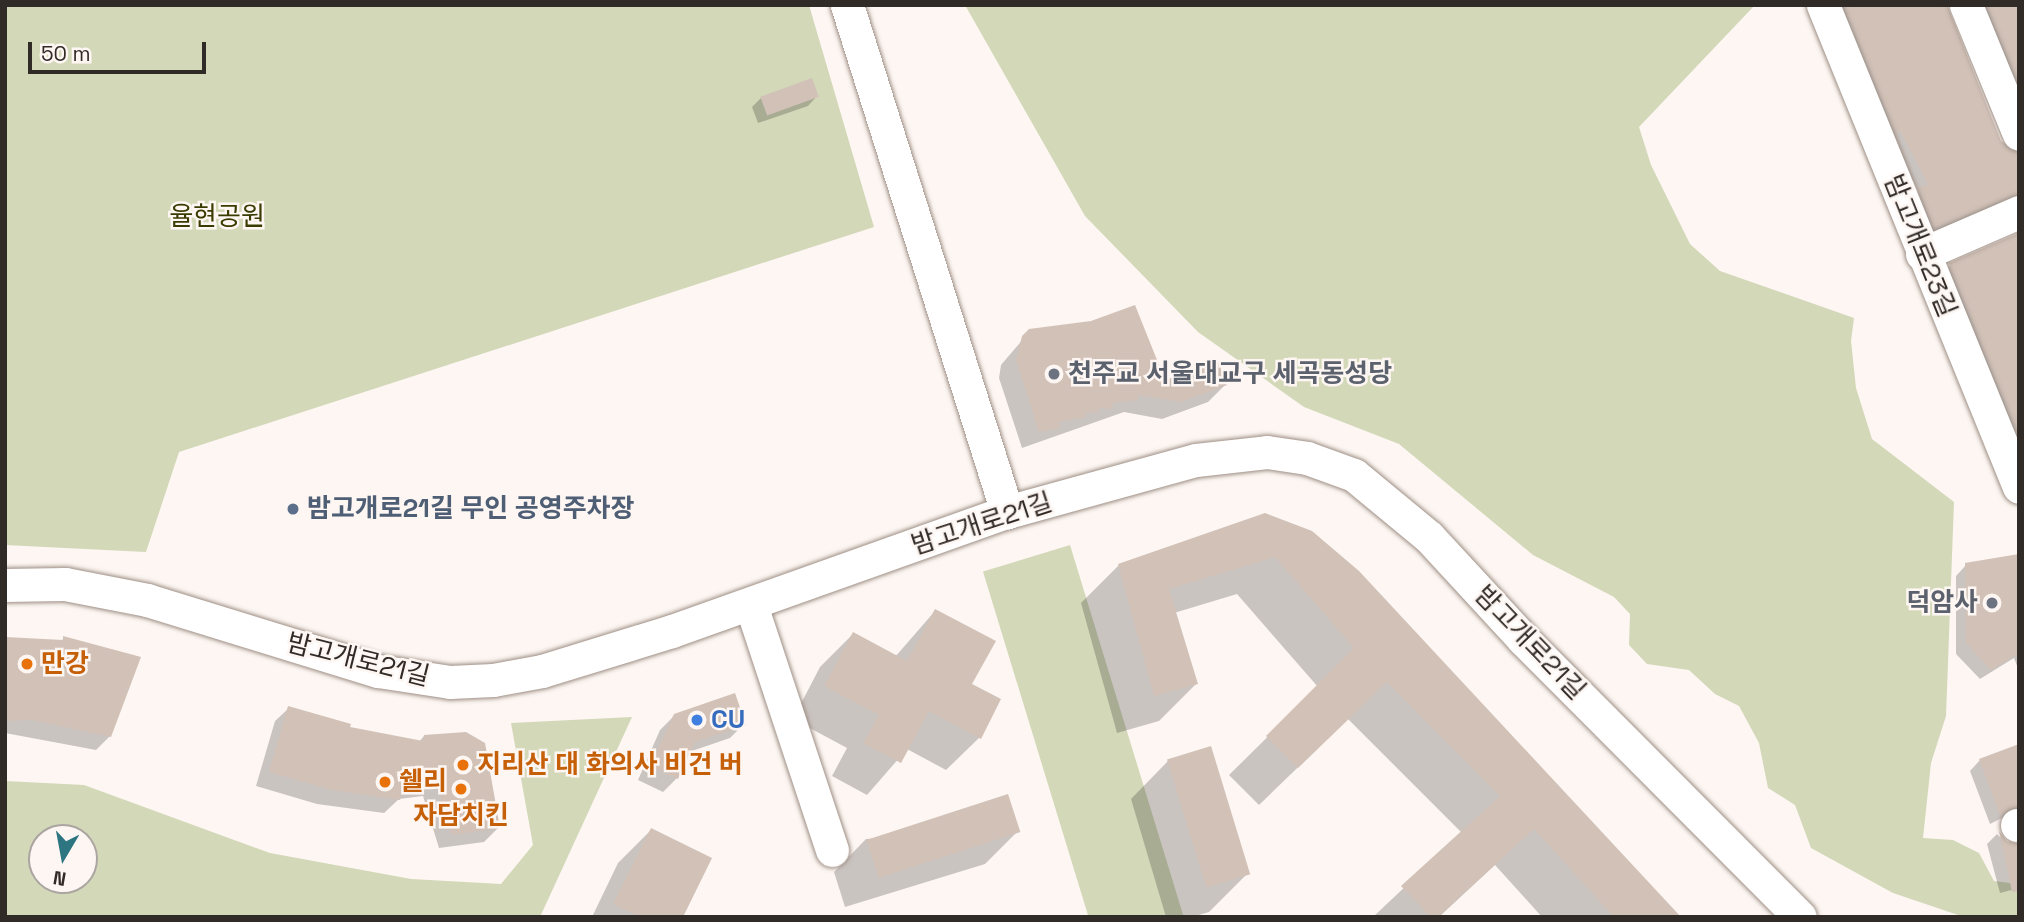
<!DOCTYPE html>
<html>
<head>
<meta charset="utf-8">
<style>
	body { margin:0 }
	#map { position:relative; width:2024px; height:922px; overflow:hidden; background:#fdf6f2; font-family:"Space Grotesk","Noto Sans KR",sans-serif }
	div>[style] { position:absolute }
	.green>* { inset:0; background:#d3d8b8; transform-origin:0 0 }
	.shadow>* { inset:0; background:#0003 }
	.building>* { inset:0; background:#d1c1b7; transform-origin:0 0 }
	.roads { filter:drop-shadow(0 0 2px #9e8f85) drop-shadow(0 0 2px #9e8f85) }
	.minor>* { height:33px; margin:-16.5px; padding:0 16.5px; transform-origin:16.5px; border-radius:16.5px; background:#fff }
	.dots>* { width:19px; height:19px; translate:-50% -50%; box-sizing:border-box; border:4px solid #fdf6f2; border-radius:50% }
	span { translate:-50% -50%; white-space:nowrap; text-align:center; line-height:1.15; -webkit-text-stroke:5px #fdf6f2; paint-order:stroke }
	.park-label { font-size:26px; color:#383c01 }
	.street-label { font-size:26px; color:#312b27 }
	.worship-label { font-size:26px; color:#5b616d; font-weight:700 }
	.left { translate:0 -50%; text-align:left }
	.right { translate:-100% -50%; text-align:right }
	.service-label { font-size:26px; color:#4e5e75; font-weight:700 }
	.food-label { font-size:26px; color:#c56008; font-weight:700 }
	.shop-label { font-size:26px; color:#366cbe; font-weight:700 }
	.frame { position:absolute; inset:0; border:7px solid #312b27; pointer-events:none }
	.north { position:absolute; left:28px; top:824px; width:70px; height:70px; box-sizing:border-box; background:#fdf6f2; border:2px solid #aba5a1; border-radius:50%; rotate:190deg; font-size:19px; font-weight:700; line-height:28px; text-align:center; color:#312b27 }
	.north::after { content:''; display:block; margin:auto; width:24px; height:32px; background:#2d7580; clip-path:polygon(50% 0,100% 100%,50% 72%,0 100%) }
	.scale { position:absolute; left:28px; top:42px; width:178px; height:32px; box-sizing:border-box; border:4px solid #312b27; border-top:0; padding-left:9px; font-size:21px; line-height:24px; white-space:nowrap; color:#312b27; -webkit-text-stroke:5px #fdf6f2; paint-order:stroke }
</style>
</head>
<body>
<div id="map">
	<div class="green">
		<i style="clip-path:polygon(5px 5px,809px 5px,874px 227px,179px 452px,146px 552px,5px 545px)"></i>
		<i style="clip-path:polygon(965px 5px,1755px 5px,1639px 127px,1651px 165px,1690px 244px,1720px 271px,1854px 318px,1851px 341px,1856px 388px,1872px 439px,1954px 502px,1946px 716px,1931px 763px,1923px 838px,1953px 840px,1979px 853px,1994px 881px,2019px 884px,2019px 917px,1964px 917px,1893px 893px,1811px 848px,1795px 805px,1768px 788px,1759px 743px,1739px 706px,1715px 694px,1689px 670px,1647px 664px,1629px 645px,1630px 614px,1614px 597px,1533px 555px,1399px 444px,1304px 407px,1198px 332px,1085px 216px)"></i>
		<i style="left:1070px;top:545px;width:389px;height:91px;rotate:73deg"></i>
		<i style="clip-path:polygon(evenodd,632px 717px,540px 917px,5px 917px,5px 781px,84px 785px,270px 853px,411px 879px,501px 884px,533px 845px,511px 723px,632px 717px,42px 838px,84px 838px,84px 880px,42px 880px,42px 838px)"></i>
	</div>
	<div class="shadow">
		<i style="clip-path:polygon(1831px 5px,1947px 5px,2000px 142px,2007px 151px,2019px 153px,2019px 205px,1925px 236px,1910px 199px,1918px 191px)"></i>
		<i style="clip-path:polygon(1974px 5px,2019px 5px,2019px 113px)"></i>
		<i style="clip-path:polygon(817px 96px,808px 106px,758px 123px,752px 107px,761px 98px)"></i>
		<i style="clip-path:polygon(2019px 235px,2019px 470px,1940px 275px,1950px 265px)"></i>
		<i style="clip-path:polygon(1030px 331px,1164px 383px,1225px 385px,1208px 402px,1162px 419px,1124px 412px,1022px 448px,999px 378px,1001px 365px)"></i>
		<i style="clip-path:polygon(1265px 515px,1677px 917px,1542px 917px,1495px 865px,1439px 917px,1373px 917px,1462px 833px,1348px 719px,1259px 805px,1229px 775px,1318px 687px,1237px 594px,1174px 613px,1196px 684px,1159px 721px,1117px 733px,1081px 603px,1119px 565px)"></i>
		<i style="clip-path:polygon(2019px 556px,2019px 671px,2014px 658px,1980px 679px,1956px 654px,1956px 576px,1966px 565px)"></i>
		<i style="clip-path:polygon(935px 611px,970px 685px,979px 738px,946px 770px,907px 749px,867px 795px,832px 776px,847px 748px,793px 719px,820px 667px,853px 634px,895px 657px)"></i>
		<i style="clip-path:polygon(5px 638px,60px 642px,64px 638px,110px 736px,96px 750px,5px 733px)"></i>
		<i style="clip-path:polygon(289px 708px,348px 729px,419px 742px,424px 736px,498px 828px,484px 842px,439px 848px,423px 796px,399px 799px,384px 813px,317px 804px,256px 786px,275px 721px)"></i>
		<i style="clip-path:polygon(675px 715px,744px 724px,730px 738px,689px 752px,677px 778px,663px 792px,638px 780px,660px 730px)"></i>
		<i style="clip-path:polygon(2019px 746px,2019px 819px,2008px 815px,1990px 824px,1970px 771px,1980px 760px)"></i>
		<i style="clip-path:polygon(1168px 761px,1247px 874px,1209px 912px,1192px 917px,1166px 917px,1131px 799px)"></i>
		<i style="clip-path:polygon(651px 830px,681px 917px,592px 917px,618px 863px)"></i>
		<i style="clip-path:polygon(1018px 831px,985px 864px,845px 907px,834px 872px,866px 839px)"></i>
		<i style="clip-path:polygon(1997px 834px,2007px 844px,2019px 888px,2000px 893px,1987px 844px)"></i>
	</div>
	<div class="building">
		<i style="clip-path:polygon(1844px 5px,1947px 5px,2001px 141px,2019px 153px,2019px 193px,1934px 228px,1918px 188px,1928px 185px,1901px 132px,1896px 133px)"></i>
		<i style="clip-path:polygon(1987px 5px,2019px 5px,2019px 83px)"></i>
		<i style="left:812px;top:78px;width:20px;height:55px;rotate:70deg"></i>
		<i style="clip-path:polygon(2019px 233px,2019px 435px,1949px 263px)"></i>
		<i style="clip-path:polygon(1135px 305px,1165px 380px,1218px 361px,1227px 385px,1181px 402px,1138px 395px,1138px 400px,1112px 403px,1113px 409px,1098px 408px,1100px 412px,1085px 413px,1086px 417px,1059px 422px,1060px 428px,1039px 432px,1016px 360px,1022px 336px,1029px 329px,1091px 321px)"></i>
		<i style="clip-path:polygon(1265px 513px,1312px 531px,1359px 571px,1681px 917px,1614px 917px,1534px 829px,1438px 917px,1431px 917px,1401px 886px,1500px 796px,1387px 682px,1298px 768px,1266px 736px,1354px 648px,1275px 557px,1169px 589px,1198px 684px,1154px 696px,1118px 564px)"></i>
		<i style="clip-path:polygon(2019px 554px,2019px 653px,1991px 670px,1966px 643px,1965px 563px)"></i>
		<i style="clip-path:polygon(935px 609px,996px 641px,972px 684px,1001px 699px,981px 739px,929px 711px,901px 763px,863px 743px,879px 715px,824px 686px,853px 632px,907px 661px)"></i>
		<i style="clip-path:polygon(63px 636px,141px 657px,111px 737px,32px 720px,5px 721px,5px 637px,63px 640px)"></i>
		<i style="clip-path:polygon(735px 693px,746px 725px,695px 742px,678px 779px,650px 766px,674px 714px)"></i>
		<i style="clip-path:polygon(288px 706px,351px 724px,350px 727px,423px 741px,424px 735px,466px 732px,485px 743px,500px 828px,452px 835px,436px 783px,402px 787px,400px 800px,332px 790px,269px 772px)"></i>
		<i style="clip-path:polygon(2019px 744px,2019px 806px,2000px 815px,1979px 759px)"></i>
		<i style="left:1211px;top:746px;width:134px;height:46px;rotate:73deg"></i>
		<i style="left:1008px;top:794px;width:40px;height:149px;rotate:72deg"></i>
		<i style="clip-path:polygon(651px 828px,712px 858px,683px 917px,640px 917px,613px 904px)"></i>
		<i style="clip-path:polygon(1999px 831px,2007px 841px,2019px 844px,2019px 891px,2012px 892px)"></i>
	</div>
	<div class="roads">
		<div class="minor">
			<i style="left:847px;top:5px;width:532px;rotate:72.49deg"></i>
			<i style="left:1823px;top:5px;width:520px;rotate:67.87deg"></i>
			<i style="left:1966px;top:5px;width:139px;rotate:67.7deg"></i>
			<i style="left:1922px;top:254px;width:106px;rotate:-23.4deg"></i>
			<i style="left:5px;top:585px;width:60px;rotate:-1deg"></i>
			<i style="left:65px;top:584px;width:84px;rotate:11deg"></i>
			<i style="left:147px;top:600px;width:242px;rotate:17.1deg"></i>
			<i style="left:378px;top:671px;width:73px;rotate:8.7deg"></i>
			<i style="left:450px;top:682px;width:43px;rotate:-2.7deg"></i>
			<i style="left:493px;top:680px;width:50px;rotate:-10.4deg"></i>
			<i style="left:542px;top:671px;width:136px;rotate:-17.1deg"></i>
			<i style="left:672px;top:631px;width:356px;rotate:-19.6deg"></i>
			<i style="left:1007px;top:512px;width:196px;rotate:-15.4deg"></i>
			<i style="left:1196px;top:460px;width:71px;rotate:-6.4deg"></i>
			<i style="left:1267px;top:452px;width:40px;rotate:8.5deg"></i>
			<i style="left:1307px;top:458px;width:50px;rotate:19.9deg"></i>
			<i style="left:1354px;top:475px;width:97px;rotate:39.6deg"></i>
			<i style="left:1429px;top:537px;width:139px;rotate:47.3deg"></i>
			<i style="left:1523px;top:639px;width:392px;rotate:45.1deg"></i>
			<i style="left:751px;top:605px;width:258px;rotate:71.7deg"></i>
			<i style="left:2017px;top:825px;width:2px"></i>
		</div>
	</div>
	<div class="dots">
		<i style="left:1054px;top:374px;background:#6b7280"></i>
		<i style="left:293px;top:509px;background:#5c6f8a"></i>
		<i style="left:1992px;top:603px;background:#6b7280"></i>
		<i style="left:27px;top:664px;background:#e8710a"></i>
		<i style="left:697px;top:720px;background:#3f7fe0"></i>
		<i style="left:463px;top:765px;background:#e8710a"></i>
		<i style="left:385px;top:782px;background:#e8710a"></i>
		<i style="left:461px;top:789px;background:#e8710a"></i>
	</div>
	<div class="park-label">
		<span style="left:217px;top:217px">율현공원</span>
	</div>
	<div class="street-label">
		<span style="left:1920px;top:246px;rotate:68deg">밤고개로23길</span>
		<span style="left:982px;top:524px;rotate:-18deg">밤고개로21길</span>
		<span style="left:1530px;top:643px;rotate:46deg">밤고개로21길</span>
		<span style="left:358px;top:660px;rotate:14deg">밤고개로21길</span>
	</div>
	<div class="worship-label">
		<span class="left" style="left:1068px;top:374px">천주교 서울대교구 세곡동성당</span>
		<span class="right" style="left:1978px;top:603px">덕암사</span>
	</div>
	<div class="service-label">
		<span class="left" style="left:307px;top:509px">밤고개로21길 무인 공영주차장</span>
	</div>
	<div class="food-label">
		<span class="left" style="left:41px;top:664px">만강</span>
		<span class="left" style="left:477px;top:765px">지리산 대 화의사 비건 버</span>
		<span class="left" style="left:399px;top:782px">쉘리</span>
		<span style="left:461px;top:816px">자담치킨</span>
	</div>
	<div class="shop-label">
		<span class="left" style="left:711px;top:720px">CU</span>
	</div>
	<div class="frame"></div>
	<div class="north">N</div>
	<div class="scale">50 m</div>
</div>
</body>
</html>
